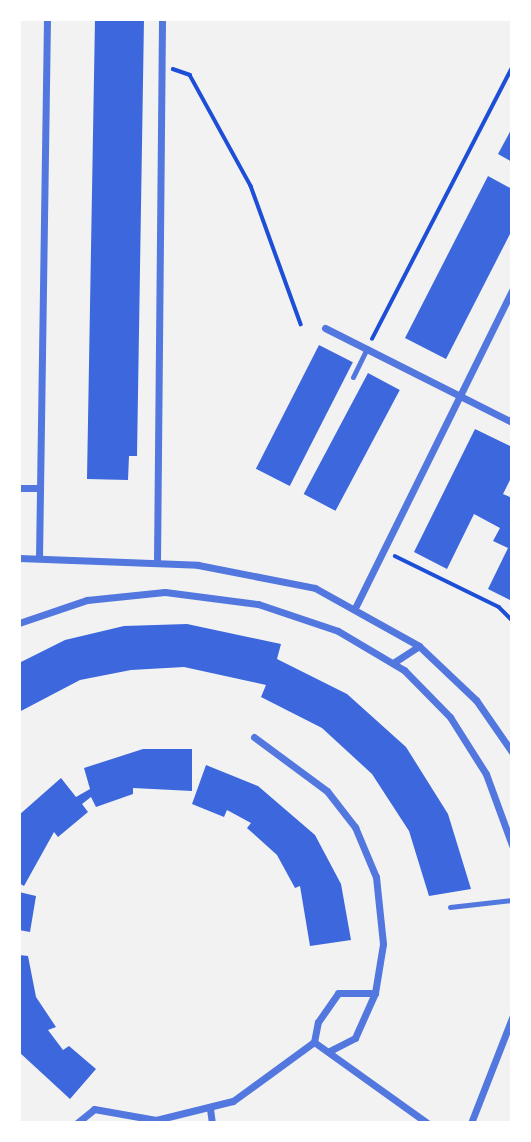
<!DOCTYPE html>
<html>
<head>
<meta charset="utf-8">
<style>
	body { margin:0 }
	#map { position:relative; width:531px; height:1142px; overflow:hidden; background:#f2f2f2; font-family:"Libre Baskerville",serif }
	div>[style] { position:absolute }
	.building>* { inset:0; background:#3d67dc; transform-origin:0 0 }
	.path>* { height:3.5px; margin:-1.75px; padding:0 1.75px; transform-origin:1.75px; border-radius:1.75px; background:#1d4ed8 }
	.service>* { height:5px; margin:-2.5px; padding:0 2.5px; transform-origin:2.5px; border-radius:2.5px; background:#5277de }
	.minor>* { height:7px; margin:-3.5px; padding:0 3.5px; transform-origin:3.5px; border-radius:3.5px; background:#5277de }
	span { translate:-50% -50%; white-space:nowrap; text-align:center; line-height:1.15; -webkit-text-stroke:6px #fff; paint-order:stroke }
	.frame { position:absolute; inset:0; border:21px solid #fff; pointer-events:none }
</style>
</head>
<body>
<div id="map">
	<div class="building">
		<i style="clip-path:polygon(95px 19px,144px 19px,137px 456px,129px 456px,128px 480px,87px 479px)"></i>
		<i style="clip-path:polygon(512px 128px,512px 162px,498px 154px)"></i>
		<i style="clip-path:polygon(488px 176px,512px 189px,512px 230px,446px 359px,405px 338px)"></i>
		<i style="left:319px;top:345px;width:38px;height:139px;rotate:27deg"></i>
		<i style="left:368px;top:373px;width:36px;height:137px;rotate:28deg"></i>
		<i style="clip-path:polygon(475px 429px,512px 447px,512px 476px,503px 494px,512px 498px,512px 601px,488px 589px,508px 548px,493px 541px,500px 528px,474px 514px,447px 569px,414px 552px)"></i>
		<i style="clip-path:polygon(187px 624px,281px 644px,277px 659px,347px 694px,406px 747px,448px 814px,471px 889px,429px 896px,409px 831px,372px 774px,322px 728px,261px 697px,266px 685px,184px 667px,131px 670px,80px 680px,19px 712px,19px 663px,65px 640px,124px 626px)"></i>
		<i style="clip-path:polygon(143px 749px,192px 749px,192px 791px,133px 788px,133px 794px,96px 807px,91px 797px,82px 804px,88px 812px,58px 837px,54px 832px,24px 886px,19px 883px,19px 815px,61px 778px,76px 797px,90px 789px,84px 768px)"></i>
		<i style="clip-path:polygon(206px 765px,258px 786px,315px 835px,341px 884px,351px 940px,310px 946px,300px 886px,295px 888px,277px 855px,247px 828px,251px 823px,227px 810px,224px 817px,192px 804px)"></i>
		<i style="clip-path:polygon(19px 892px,36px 896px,30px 932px,19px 930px)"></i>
		<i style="clip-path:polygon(19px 955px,28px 956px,36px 997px,56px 1027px,48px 1030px,63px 1050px,69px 1046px,96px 1069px,70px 1099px,19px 1052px)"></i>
	</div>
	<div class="path">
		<i style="left:173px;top:69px;width:18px;rotate:19deg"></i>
		<i style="left:190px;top:75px;width:127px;rotate:61.2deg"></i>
		<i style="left:251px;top:186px;width:147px;rotate:70.1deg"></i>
		<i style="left:372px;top:339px;width:305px;rotate:-62.7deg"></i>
		<i style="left:395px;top:556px;width:116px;rotate:26.1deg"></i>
		<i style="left:499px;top:607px;width:18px;rotate:45deg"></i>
	</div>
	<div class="service">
		<i style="left:353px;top:377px;width:32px;rotate:-64deg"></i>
		<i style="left:450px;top:907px;width:62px;rotate:-6.4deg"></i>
	</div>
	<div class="minor">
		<i style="left:325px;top:328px;width:209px;rotate:26.7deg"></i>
		<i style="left:19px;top:488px;width:21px"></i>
		<i style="left:19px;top:558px;width:179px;rotate:2.2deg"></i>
		<i style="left:198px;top:565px;width:119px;rotate:11.1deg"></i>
		<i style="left:315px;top:588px;width:119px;rotate:29.1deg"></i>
		<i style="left:419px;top:646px;width:79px;rotate:43.5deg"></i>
		<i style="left:476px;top:700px;width:63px;rotate:55.3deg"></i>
		<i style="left:39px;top:558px;width:539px;rotate:-89.15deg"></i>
		<i style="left:157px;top:562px;width:543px;rotate:-89.47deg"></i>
		<i style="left:356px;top:606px;width:352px;rotate:-63.7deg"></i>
		<i style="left:19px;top:623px;width:72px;rotate:-18.7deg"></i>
		<i style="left:87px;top:600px;width:78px;rotate:-5.9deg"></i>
		<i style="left:165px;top:592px;width:94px;rotate:7.4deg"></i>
		<i style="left:258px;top:604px;width:84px;rotate:18.6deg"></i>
		<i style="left:338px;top:631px;width:77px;rotate:30.6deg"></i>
		<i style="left:404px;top:670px;width:66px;rotate:45.6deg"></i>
		<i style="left:450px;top:717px;width:67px;rotate:57.7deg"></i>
		<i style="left:486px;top:774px;width:76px;rotate:69.9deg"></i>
		<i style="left:393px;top:663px;width:31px;rotate:-33deg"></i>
		<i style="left:254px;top:737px;width:91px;rotate:36.5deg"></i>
		<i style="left:327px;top:791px;width:46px;rotate:52.1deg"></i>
		<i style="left:355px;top:827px;width:54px;rotate:67.2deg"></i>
		<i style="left:376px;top:877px;width:67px;rotate:84deg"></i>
		<i style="left:383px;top:944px;width:50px;rotate:99.3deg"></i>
		<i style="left:375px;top:993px;width:49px;rotate:114deg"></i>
		<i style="left:355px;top:1038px;width:30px;rotate:153deg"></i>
		<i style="left:314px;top:1042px;width:139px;rotate:35.6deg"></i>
		<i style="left:210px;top:1109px;width:14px;rotate:82deg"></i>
		<i style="left:77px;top:1123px;width:22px;rotate:-39deg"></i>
		<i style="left:94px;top:1109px;width:63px;rotate:10.1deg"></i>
		<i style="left:156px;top:1120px;width:79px;rotate:-13.9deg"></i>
		<i style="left:233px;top:1101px;width:100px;rotate:-36.1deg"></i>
		<i style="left:314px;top:1042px;width:20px;rotate:-79deg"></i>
		<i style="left:318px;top:1022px;width:35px;rotate:-55deg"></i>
		<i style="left:338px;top:993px;width:37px"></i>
		<i style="left:471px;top:1123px;width:113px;rotate:-68.7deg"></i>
	</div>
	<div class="frame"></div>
</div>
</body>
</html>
